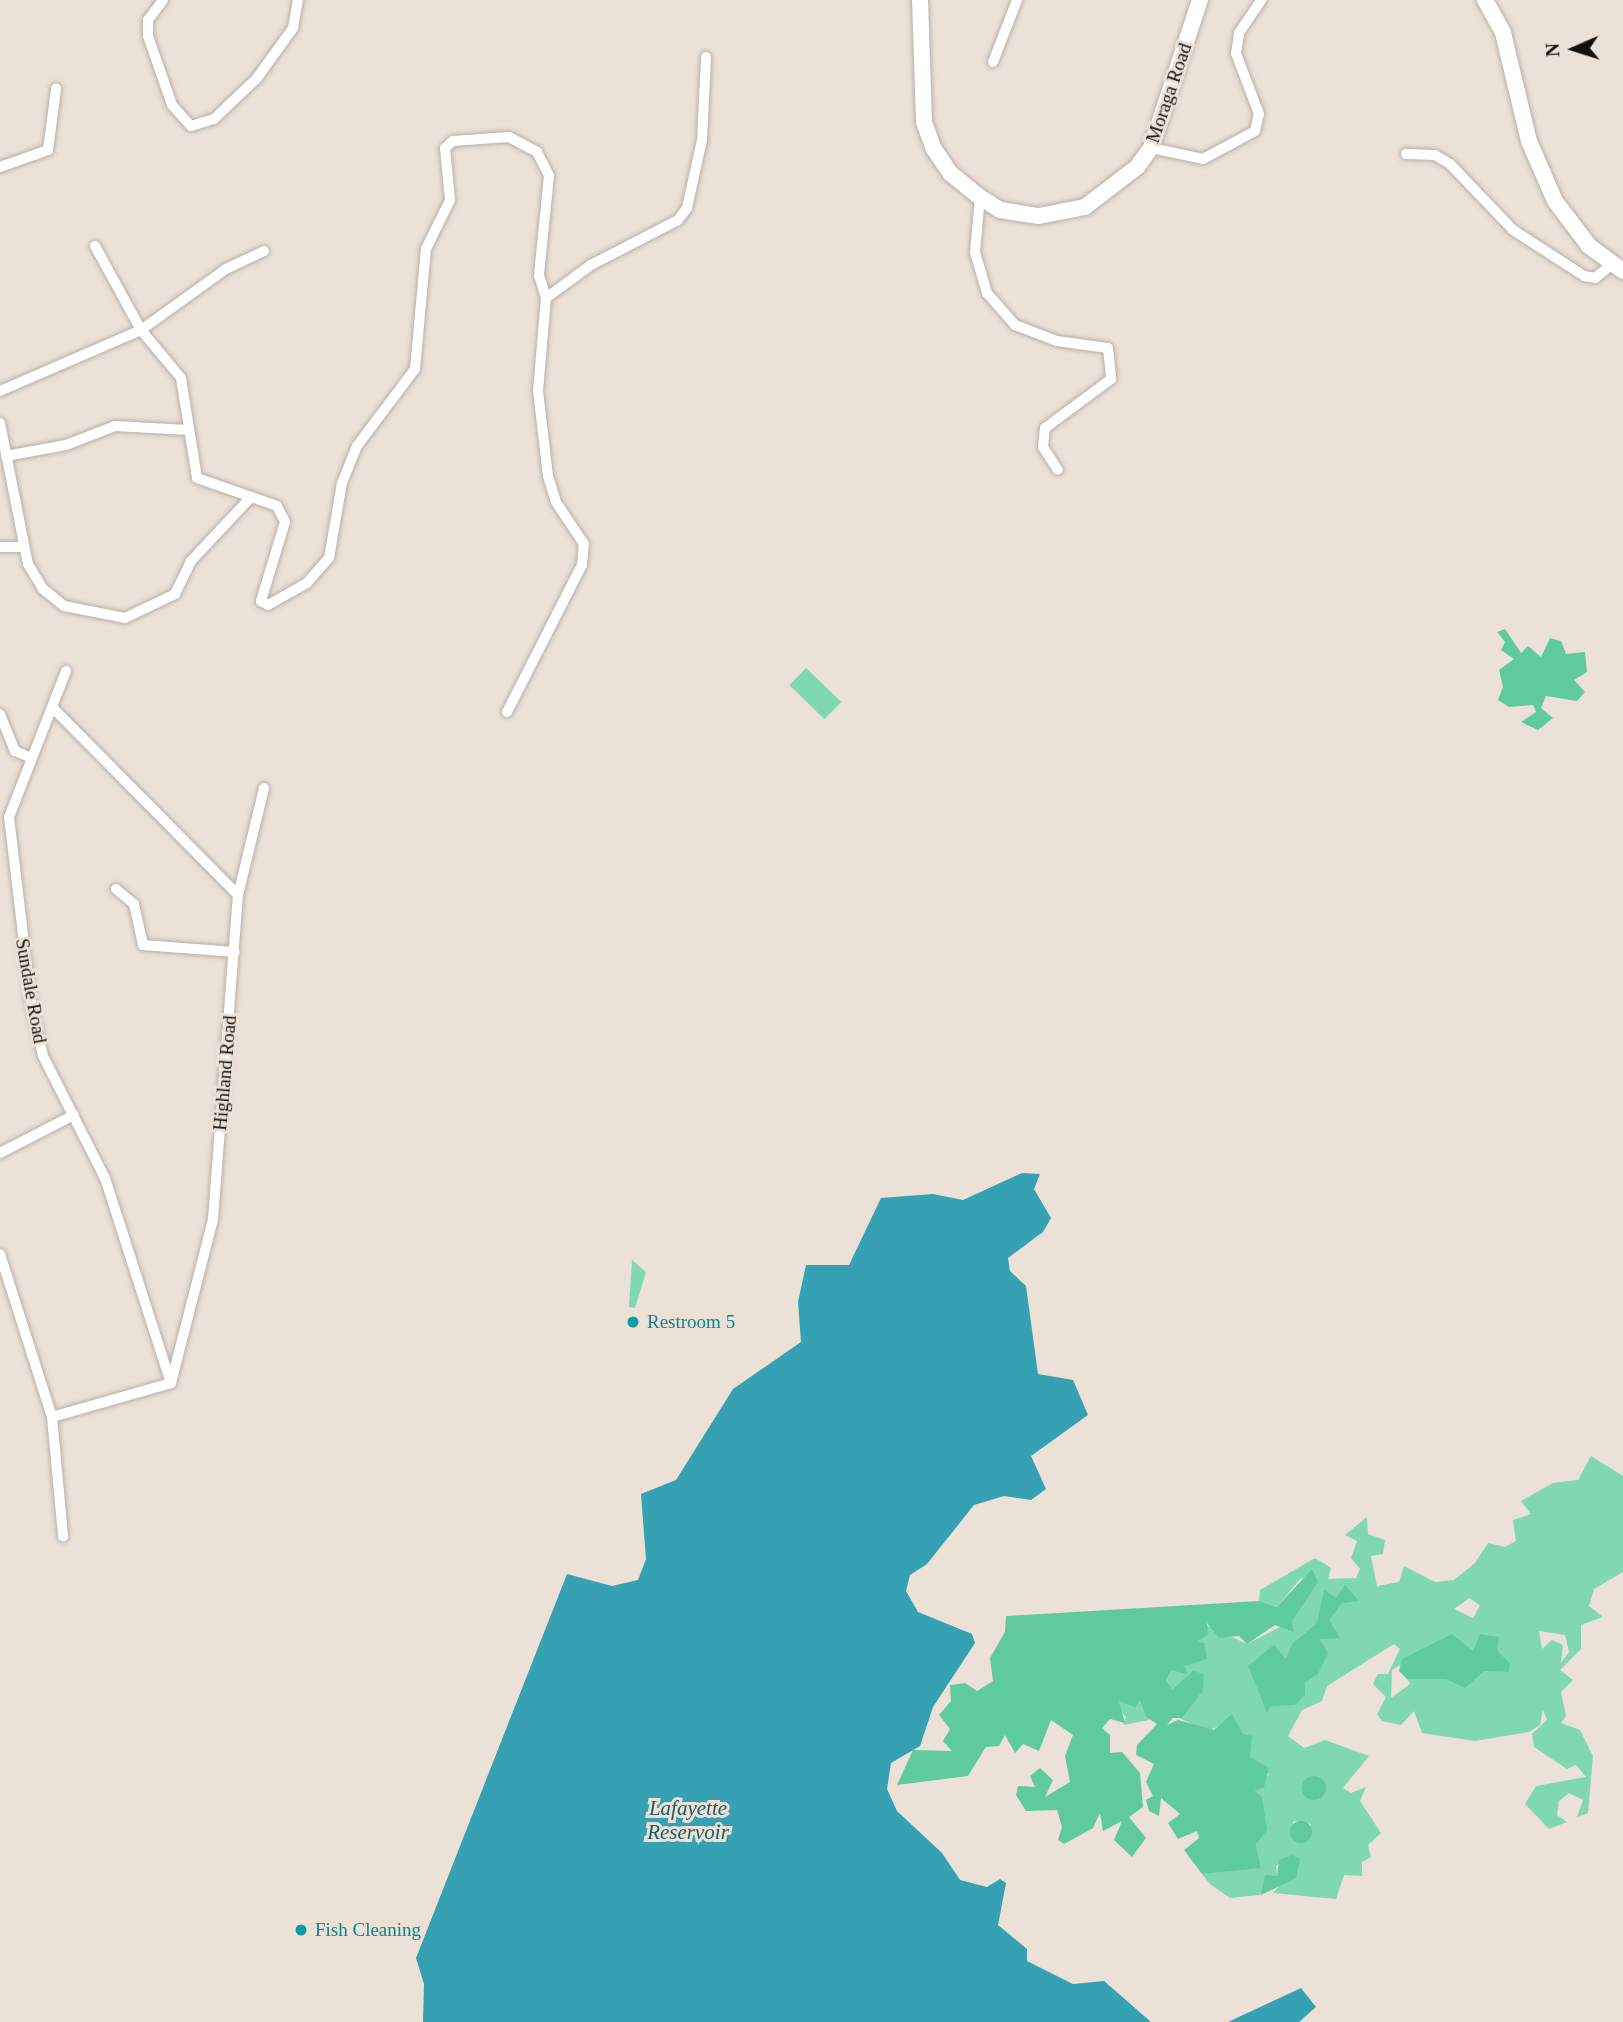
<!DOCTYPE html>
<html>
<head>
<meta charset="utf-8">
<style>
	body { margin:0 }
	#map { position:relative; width:1623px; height:2022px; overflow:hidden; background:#ebe1d6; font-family:"Times New Roman",serif }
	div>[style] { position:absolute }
	.green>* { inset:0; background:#80d8ae; transform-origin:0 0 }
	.forest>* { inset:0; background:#5fcb9b }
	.round { border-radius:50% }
	.water>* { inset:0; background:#35a1b2 }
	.roads { filter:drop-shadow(0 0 2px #b8afa5) drop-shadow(0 0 2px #b8afa5) }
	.street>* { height:10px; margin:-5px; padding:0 5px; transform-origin:5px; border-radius:5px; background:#fff }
	.secondary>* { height:16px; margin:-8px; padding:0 8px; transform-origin:8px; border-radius:8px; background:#fff }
	.dots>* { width:19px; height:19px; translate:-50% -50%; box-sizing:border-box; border:4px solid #ebe1d6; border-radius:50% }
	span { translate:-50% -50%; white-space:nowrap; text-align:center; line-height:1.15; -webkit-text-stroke:6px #ebe1d6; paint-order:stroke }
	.street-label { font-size:19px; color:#14110d }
	.culture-label { font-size:19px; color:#0d838f }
	.left { translate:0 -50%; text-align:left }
	.water-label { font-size:21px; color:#205a64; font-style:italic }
	.north { position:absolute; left:1539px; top:14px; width:70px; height:70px; -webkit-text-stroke:5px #ebe1d6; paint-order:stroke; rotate:267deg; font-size:19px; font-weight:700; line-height:28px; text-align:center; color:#14110d }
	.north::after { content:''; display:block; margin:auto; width:24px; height:32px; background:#14110d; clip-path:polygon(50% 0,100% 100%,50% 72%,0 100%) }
</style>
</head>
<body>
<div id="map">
	<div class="green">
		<i style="left:806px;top:668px;width:49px;height:24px;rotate:44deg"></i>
		<i style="clip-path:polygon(632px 1260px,646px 1272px,635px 1308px,629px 1307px)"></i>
		<i style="clip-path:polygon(evenodd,1591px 1456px,1623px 1476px,1623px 1572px,1594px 1589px,1589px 1606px,1603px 1617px,1581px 1625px,1581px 1649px,1560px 1670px,1573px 1680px,1561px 1692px,1566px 1716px,1561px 1723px,1580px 1730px,1593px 1756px,1588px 1813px,1577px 1817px,1583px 1800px,1569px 1793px,1559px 1801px,1557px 1815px,1567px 1822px,1549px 1829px,1525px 1804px,1536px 1786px,1586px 1777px,1576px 1765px,1567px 1769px,1534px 1747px,1532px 1734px,1547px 1720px,1543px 1710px,1540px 1725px,1529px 1732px,1475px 1741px,1422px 1733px,1414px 1711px,1401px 1725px,1382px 1721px,1377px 1714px,1386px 1697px,1373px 1684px,1378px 1674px,1388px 1674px,1400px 1649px,1394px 1644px,1327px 1686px,1322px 1701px,1302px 1710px,1288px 1736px,1304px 1748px,1325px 1740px,1369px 1756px,1343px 1788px,1351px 1793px,1366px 1787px,1360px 1801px,1381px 1833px,1368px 1845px,1371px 1857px,1362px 1862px,1362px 1876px,1344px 1875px,1336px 1899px,1273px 1893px,1295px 1869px,1292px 1855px,1276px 1866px,1277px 1876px,1260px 1895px,1230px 1898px,1210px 1884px,1202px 1874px,1261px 1867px,1256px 1844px,1263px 1803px,1255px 1791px,1269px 1774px,1250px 1757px,1234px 1719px,1208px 1731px,1179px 1718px,1201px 1694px,1204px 1674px,1173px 1689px,1166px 1681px,1171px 1670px,1184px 1670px,1197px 1642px,1208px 1635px,1204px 1624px,1247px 1644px,1291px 1621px,1316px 1585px,1301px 1578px,1277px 1607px,1259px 1601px,1260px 1590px,1315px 1558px,1331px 1568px,1328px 1579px,1356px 1578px,1360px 1569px,1351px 1558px,1357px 1541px,1345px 1535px,1367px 1517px,1368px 1534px,1385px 1540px,1383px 1554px,1371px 1556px,1377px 1586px,1399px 1582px,1404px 1566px,1435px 1582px,1454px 1580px,1475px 1563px,1488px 1543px,1505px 1547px,1516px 1541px,1513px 1520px,1531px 1514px,1521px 1501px,1553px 1483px,1578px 1480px,1591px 1456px,1469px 1598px,1480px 1605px,1473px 1618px,1454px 1609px,1469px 1598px,1591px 1456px,1539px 1631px,1565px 1635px,1569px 1652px,1561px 1663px,1563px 1645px,1552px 1640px,1542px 1649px,1539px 1631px,1591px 1456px,1400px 1665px,1410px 1684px,1391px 1698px,1392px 1670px,1400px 1665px,1591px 1456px,1309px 1778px,1317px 1779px,1322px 1797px,1305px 1796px,1302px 1786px,1309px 1778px,1591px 1456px,1293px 1821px,1311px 1824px,1307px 1841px,1296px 1842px,1293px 1821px)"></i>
		<i style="clip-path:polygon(1140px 1700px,1149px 1720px,1123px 1725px,1126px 1717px,1115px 1705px,1120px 1701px,1136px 1708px)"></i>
	</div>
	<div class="forest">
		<i style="clip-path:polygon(1505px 629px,1521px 653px,1528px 646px,1541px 657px,1550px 638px,1561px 641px,1566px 654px,1585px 652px,1587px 672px,1574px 680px,1585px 692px,1577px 701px,1546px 696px,1541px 708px,1553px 718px,1538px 730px,1521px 722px,1536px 712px,1533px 705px,1509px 707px,1498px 700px,1503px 687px,1499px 670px,1514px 659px,1501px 650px,1505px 642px,1497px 632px)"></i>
		<i style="clip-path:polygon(1312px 1569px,1318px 1582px,1292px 1621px,1294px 1632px,1275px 1625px,1247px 1644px,1239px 1636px,1219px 1638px,1207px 1623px,1208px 1635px,1197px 1642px,1204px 1643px,1207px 1659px,1185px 1666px,1187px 1674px,1171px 1670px,1166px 1681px,1173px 1689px,1193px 1671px,1204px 1674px,1203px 1691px,1182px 1718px,1173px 1718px,1167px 1725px,1178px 1720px,1214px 1730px,1232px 1714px,1243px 1734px,1252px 1736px,1250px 1757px,1269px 1768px,1264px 1787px,1255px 1791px,1262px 1797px,1267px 1830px,1256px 1844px,1261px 1868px,1202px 1874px,1184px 1850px,1199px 1838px,1197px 1831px,1178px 1839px,1168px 1823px,1180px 1814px,1161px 1798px,1159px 1816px,1149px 1811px,1146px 1800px,1153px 1796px,1146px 1782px,1154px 1764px,1136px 1755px,1137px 1745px,1157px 1724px,1146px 1717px,1140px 1700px,1136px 1708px,1119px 1701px,1125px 1723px,1110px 1719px,1102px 1728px,1110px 1735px,1110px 1753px,1122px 1752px,1140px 1773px,1143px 1807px,1129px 1817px,1146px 1838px,1132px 1857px,1114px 1840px,1122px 1821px,1103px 1831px,1100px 1813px,1093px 1828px,1064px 1844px,1058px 1840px,1062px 1827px,1057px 1810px,1026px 1811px,1016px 1795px,1018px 1786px,1035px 1787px,1030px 1776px,1040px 1768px,1053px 1780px,1045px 1797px,1070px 1782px,1065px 1756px,1073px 1735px,1051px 1720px,1039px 1751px,1023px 1744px,1015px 1753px,1005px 1735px,999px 1746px,986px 1747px,968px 1776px,897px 1785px,913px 1750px,952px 1751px,943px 1741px,950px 1729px,939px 1715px,951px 1701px,950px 1685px,965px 1683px,977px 1691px,993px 1681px,990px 1658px,1005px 1632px,1006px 1616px,1259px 1601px,1277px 1607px)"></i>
		<i style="clip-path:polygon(1345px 1585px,1359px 1601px,1342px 1603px,1329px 1620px,1340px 1638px,1319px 1639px,1328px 1653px,1318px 1674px,1305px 1682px,1305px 1695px,1295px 1705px,1271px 1706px,1267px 1712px,1248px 1666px,1274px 1645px,1286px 1659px,1292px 1644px,1317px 1623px,1324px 1590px,1336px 1598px)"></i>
		<i style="clip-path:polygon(1452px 1634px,1473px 1651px,1480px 1634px,1499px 1637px,1497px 1650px,1510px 1664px,1509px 1672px,1484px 1671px,1465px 1688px,1446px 1679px,1407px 1679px,1399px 1671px,1402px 1659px)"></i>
		<i class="round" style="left:1302px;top:1776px;width:24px;height:24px"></i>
		<i class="round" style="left:1290px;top:1821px;width:22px;height:22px"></i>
		<i style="clip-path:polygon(1292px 1855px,1300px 1859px,1296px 1878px,1261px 1895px,1265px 1875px,1277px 1876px,1279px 1860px)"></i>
	</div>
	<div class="water">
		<i style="clip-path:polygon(1022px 1173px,1040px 1174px,1034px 1189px,1051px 1218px,1043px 1232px,1008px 1258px,1010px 1271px,1026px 1286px,1038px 1374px,1073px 1380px,1088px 1415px,1031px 1456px,1046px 1489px,1031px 1500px,1004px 1496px,974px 1505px,927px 1564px,910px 1575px,906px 1591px,918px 1612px,972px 1634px,975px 1643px,933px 1707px,920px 1746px,891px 1763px,887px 1789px,897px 1811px,942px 1853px,960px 1880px,987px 1887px,1000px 1879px,1006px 1883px,998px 1925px,1027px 1949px,1027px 1961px,1073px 1984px,1104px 1981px,1151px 2022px,423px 2022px,424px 1984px,416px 1958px,567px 1574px,612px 1586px,638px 1580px,646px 1559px,641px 1494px,676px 1480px,733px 1389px,801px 1342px,798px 1302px,806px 1265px,849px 1265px,881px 1198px,933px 1194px,963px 1200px)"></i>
		<i style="clip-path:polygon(1301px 1988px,1316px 2007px,1299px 2022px,1228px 2022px)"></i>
	</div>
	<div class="roads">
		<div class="street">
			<i style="left:163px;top:0;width:25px;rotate:127deg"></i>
			<i style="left:148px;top:20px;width:16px;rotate:90deg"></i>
			<i style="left:148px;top:36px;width:73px;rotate:70.8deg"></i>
			<i style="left:172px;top:105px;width:28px;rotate:48deg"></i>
			<i style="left:191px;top:126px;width:24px;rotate:-17deg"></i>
			<i style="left:214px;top:119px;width:59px;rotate:-43.6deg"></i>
			<i style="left:257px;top:78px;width:62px;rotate:-54.2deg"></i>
			<i style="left:293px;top:28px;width:28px;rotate:-80deg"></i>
			<i style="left:993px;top:62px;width:66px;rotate:-68.8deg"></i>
			<i style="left:1151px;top:148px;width:53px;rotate:11.9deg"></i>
			<i style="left:1203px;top:159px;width:59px;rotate:-28.3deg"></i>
			<i style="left:1255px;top:131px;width:17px;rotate:-77deg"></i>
			<i style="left:1259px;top:114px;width:65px;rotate:-110.7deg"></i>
			<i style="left:1236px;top:53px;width:20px;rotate:-81deg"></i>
			<i style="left:1239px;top:33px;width:40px;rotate:-56deg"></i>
			<i style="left:1406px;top:154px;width:29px;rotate:2deg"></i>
			<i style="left:1435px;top:155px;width:17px;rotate:31deg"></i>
			<i style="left:1450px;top:164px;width:91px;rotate:46.3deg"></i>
			<i style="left:1513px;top:230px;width:85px;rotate:32.9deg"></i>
			<i style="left:1584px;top:276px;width:11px;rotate:10deg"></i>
			<i style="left:1595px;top:278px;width:21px;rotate:-39deg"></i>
			<i style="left:0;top:167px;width:51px;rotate:-19.5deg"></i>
			<i style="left:48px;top:150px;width:62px;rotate:-82.5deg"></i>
			<i style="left:980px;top:197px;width:55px;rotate:95.2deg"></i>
			<i style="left:975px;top:252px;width:43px;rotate:73.7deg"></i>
			<i style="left:987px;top:293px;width:43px;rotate:48.8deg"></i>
			<i style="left:1015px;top:325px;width:45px;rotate:20.9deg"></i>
			<i style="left:1057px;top:341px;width:51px;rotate:7.8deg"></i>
			<i style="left:1108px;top:348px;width:31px;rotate:84deg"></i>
			<i style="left:1111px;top:379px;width:82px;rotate:143.4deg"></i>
			<i style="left:1045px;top:428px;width:19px;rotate:96deg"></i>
			<i style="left:1043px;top:447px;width:27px;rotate:57deg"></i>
			<i style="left:95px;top:246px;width:96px;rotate:61.3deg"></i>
			<i style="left:141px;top:330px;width:62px;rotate:50.2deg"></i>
			<i style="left:181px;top:378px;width:101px;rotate:80.9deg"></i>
			<i style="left:197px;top:478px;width:85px;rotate:19.3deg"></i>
			<i style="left:277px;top:506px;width:18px;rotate:63deg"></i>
			<i style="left:285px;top:522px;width:83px;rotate:106.9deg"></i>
			<i style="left:261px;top:601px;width:8px;rotate:30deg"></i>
			<i style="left:268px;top:605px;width:45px;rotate:-29.4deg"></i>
			<i style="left:307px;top:583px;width:33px;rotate:-49deg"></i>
			<i style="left:329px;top:558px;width:76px;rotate:-80.2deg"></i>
			<i style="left:342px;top:483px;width:40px;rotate:-68deg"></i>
			<i style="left:357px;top:446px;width:96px;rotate:-53deg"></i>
			<i style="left:415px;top:369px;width:121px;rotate:-84.8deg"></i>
			<i style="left:426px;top:249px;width:55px;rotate:-63.9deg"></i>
			<i style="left:450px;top:200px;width:52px;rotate:-95.5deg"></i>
			<i style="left:445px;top:148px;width:11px;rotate:-41deg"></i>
			<i style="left:453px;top:141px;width:56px;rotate:-4.1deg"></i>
			<i style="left:509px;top:137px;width:32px;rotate:28deg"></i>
			<i style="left:537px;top:152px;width:27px;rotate:63deg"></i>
			<i style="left:549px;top:176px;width:100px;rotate:95.8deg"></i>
			<i style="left:539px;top:275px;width:24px;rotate:73deg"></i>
			<i style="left:546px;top:298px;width:56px;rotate:-36.3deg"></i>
			<i style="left:591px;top:265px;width:98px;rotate:-27.3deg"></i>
			<i style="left:678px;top:220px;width:15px;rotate:-53deg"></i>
			<i style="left:687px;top:208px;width:70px;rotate:-77.6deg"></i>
			<i style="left:702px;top:140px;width:83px;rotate:-87.2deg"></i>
			<i style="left:0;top:391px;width:154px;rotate:-23.4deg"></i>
			<i style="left:141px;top:330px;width:105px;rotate:-35.7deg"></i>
			<i style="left:226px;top:269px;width:42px;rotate:-25.3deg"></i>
			<i style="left:0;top:423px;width:144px;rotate:78.8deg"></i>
			<i style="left:28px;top:564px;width:29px;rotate:59deg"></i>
			<i style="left:43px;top:589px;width:27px;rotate:39deg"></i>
			<i style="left:64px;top:606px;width:62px;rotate:11.1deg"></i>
			<i style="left:125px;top:618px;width:55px;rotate:-25.6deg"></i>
			<i style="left:175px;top:594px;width:37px;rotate:-64deg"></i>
			<i style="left:191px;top:561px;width:88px;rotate:-46.8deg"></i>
			<i style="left:6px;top:456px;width:61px;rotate:-10.4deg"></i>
			<i style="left:66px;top:445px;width:53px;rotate:-21.2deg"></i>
			<i style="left:115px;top:426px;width:73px;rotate:3.1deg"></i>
			<i style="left:0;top:547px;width:24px"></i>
			<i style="left:66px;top:671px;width:157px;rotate:111.3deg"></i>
			<i style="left:9px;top:817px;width:193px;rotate:83.2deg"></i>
			<i style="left:32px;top:1009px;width:48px;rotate:76.8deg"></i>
			<i style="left:43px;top:1056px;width:137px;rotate:63.1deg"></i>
			<i style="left:105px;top:1178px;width:213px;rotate:72.2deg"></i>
			<i style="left:507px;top:712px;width:165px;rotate:-63deg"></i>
			<i style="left:582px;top:565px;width:21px;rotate:-85deg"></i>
			<i style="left:584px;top:544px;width:50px;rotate:-123.7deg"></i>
			<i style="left:556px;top:502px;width:27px;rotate:-107deg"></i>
			<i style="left:548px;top:476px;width:86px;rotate:-96.7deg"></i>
			<i style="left:538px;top:391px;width:93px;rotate:-85.1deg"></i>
			<i style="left:0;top:714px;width:40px;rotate:68deg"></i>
			<i style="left:15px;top:751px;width:15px;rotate:23deg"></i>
			<i style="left:116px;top:889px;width:23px;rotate:40deg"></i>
			<i style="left:134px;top:904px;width:42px;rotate:77.6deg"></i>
			<i style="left:143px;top:945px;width:92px;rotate:4.4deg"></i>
			<i style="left:238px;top:895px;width:110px;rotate:-76.3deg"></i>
			<i style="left:0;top:1153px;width:83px;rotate:-27.2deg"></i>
			<i style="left:0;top:1254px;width:171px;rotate:72.3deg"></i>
			<i style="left:52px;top:1417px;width:120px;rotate:84.7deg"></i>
			<i style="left:52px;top:1417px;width:124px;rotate:-15.9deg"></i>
			<i style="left:171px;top:1383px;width:169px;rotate:-75.6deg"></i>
			<i style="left:213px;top:1219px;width:325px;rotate:-85.6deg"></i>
			<i style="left:238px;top:895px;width:262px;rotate:-134.7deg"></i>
		</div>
		<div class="secondary">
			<i style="left:920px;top:0;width:122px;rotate:88.1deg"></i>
			<i style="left:924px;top:122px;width:29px;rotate:70deg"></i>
			<i style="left:934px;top:149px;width:29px;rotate:56deg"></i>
			<i style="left:950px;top:173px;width:38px;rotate:39deg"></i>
			<i style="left:980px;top:197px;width:24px;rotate:33deg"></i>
			<i style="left:1000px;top:210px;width:39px;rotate:9deg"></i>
			<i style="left:1039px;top:216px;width:47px;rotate:-11.1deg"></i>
			<i style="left:1085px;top:207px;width:66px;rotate:-37.6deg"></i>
			<i style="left:1137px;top:167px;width:24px;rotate:-54deg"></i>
			<i style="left:1151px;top:148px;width:156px;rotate:-71.7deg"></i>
			<i style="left:1485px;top:0;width:38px;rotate:61deg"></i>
			<i style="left:1503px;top:33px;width:111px;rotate:76.5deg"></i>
			<i style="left:1529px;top:141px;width:65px;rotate:66.6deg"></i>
			<i style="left:1555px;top:201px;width:56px;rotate:52.9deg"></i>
			<i style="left:1589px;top:246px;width:42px;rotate:36.3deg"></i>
		</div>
	</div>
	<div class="dots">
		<i style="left:633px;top:1322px;background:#0f9aa8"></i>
		<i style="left:301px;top:1930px;background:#0f9aa8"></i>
	</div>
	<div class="street-label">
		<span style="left:1169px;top:93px;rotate:-71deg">Moraga Road</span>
		<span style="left:31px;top:991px;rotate:80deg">Sundale Road</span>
		<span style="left:225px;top:1073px;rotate:-85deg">Highland Road</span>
	</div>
	<div class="culture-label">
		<span class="left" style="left:647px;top:1322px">Restroom 5</span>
		<span class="left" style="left:315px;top:1930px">Fish Cleaning</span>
	</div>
	<div class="water-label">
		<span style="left:688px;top:1820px">Lafayette<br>Reservoir</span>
	</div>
	<div class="north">N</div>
</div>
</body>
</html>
